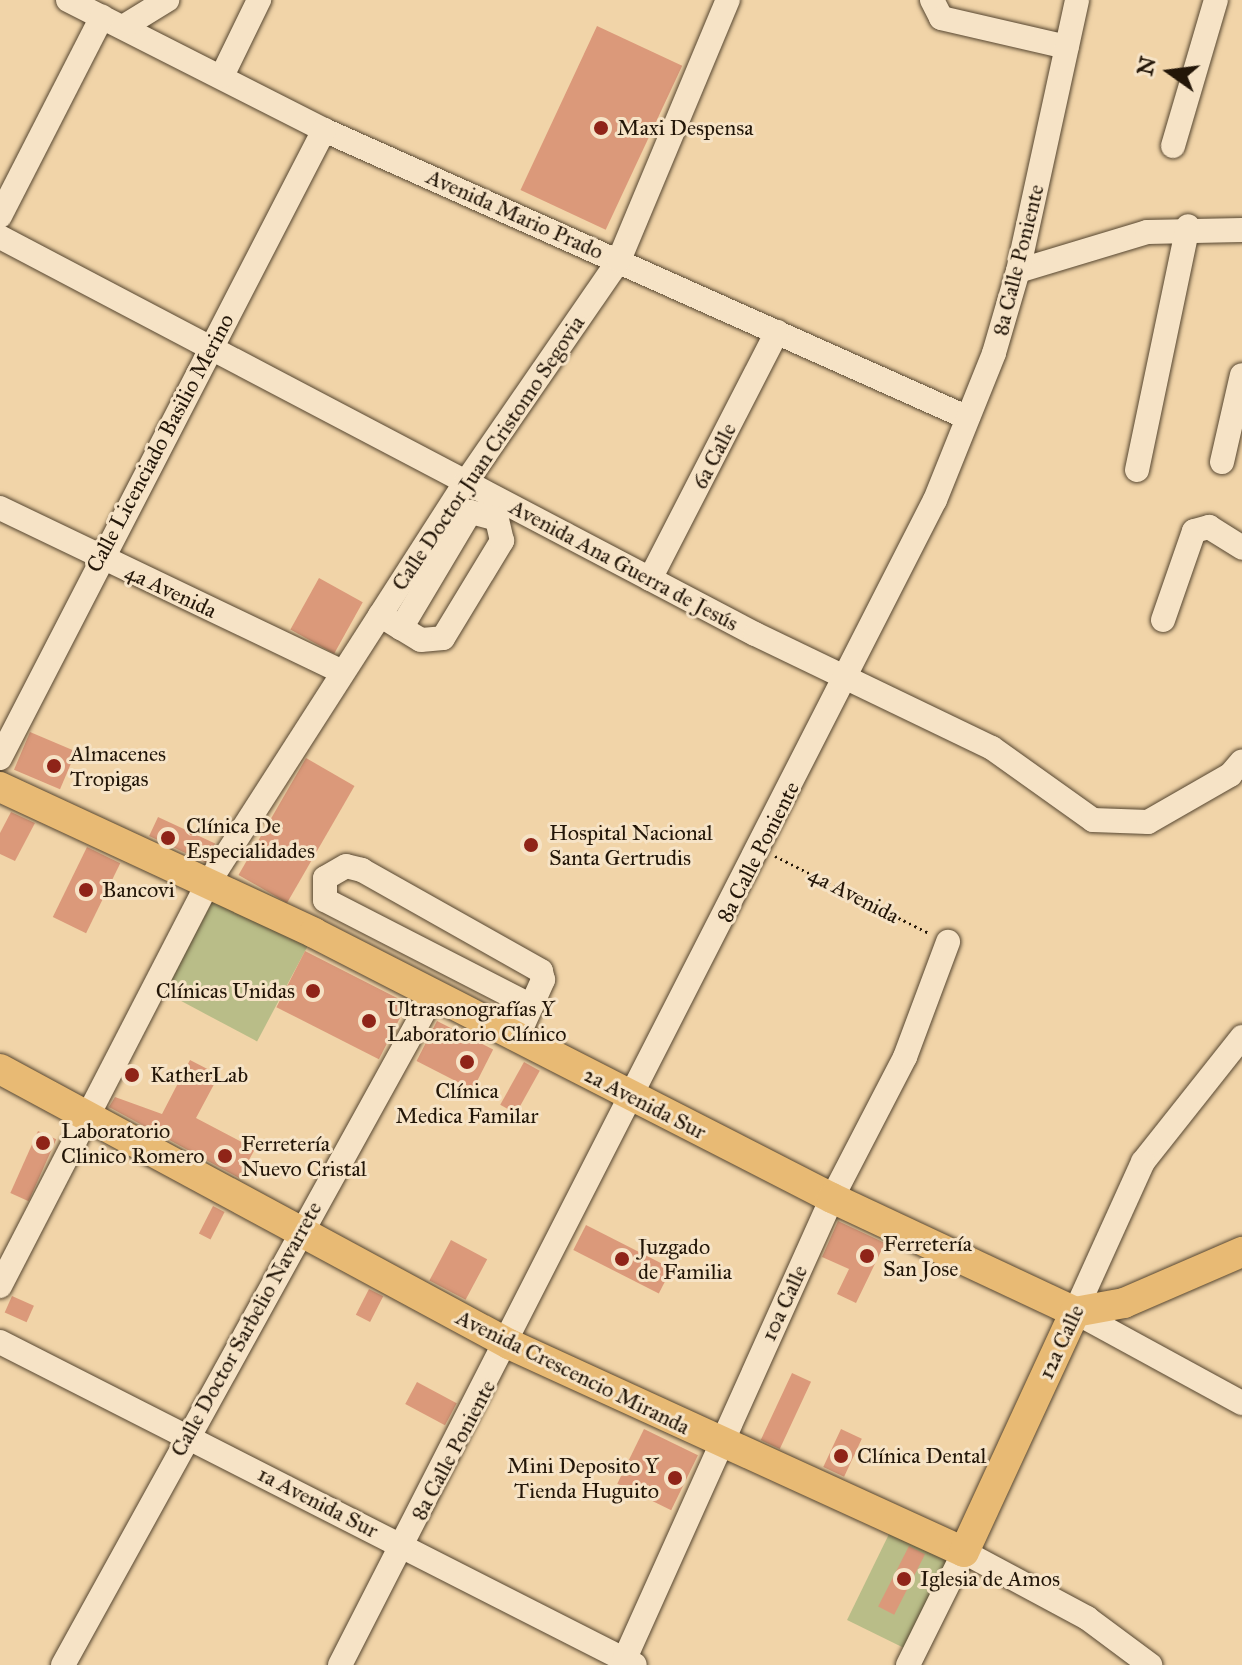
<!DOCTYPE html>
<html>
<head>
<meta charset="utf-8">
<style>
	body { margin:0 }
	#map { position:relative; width:1242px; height:1665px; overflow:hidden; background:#f1d4a8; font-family:"IM FELL Great Primer",serif }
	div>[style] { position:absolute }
	.green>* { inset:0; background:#b9bd88; transform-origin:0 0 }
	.building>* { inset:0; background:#db997a; transform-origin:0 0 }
	.path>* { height:3px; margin-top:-1.5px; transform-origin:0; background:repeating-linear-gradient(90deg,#231608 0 2px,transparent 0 6px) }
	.roads { filter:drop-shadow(0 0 2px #564630) drop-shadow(0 0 2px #564630) }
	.minor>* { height:24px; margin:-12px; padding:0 12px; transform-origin:12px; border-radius:12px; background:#f6e3c6 }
	.major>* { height:30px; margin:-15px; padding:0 15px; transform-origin:15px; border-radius:15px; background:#e8ba74 }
	.dots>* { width:22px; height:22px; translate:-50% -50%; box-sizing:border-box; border:4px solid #f6e3c6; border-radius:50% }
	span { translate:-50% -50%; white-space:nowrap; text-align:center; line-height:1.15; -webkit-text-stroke:6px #f6e3c6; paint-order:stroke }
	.poi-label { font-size:22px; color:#231608 }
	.left { translate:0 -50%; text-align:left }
	.right { translate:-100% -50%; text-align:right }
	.street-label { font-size:22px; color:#231608 }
	.north { position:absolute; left:1130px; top:32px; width:80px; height:80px; -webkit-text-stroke:6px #f6e3c6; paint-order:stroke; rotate:284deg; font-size:22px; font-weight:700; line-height:32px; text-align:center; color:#231608 }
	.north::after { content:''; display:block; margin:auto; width:28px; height:36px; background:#231608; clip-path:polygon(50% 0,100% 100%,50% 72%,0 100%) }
</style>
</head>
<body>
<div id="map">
	<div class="green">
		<i style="left:216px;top:895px;width:105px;height:110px;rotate:28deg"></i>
		<i style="left:890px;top:1532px;width:64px;height:98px;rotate:26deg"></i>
	</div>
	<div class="building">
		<i style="left:597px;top:26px;width:94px;height:181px;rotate:25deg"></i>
		<i style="left:319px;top:578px;width:50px;height:59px;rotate:29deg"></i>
		<i style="left:30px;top:732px;width:50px;height:41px;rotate:23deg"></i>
		<i style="left:306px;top:758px;width:56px;height:135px;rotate:30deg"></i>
		<i style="clip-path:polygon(11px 812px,35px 823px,15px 861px,0 854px,0 833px)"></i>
		<i style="left:158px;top:817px;width:63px;height:21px;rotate:25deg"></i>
		<i style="left:87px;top:847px;width:37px;height:78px;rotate:26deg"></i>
		<i style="left:305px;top:951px;width:115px;height:63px;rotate:27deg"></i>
		<i style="left:437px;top:1021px;width:63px;height:45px;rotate:27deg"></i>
		<i style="clip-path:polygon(190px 1060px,219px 1075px,196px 1118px,255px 1149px,239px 1178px,109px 1107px,115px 1097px,162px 1114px)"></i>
		<i style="left:524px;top:1062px;width:18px;height:49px;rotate:29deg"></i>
		<i style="left:38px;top:1131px;width:20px;height:68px;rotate:24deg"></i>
		<i style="left:213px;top:1206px;width:13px;height:31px;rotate:27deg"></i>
		<i style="clip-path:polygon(838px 1221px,885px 1243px,856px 1303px,837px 1294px,849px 1269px,822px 1257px)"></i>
		<i style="left:586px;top:1225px;width:96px;height:28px;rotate:27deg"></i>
		<i style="left:451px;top:1240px;width:41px;height:46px;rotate:28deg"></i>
		<i style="left:369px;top:1289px;width:16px;height:29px;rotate:27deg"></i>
		<i style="left:12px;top:1296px;width:24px;height:18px;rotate:24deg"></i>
		<i style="left:792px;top:1373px;width:21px;height:74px;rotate:25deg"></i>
		<i style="left:417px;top:1382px;width:45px;height:25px;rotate:28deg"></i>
		<i style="left:644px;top:1429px;width:60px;height:61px;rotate:26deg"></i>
		<i style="left:841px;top:1429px;width:23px;height:42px;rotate:25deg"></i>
		<i style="left:909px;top:1546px;width:18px;height:68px;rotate:27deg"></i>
	</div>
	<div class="path">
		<i style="left:775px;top:856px;width:172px;rotate:26.6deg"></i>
	</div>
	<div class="roads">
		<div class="minor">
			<i style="left:68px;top:0;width:287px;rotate:26.9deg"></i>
			<i style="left:324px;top:130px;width:705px;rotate:24.09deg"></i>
			<i style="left:932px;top:0;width:20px;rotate:63deg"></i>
			<i style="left:941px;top:18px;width:129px;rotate:13deg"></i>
			<i style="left:123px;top:27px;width:52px;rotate:-31.5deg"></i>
			<i style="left:222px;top:76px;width:85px;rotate:-64deg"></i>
			<i style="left:1173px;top:146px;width:152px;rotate:-73.6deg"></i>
			<i style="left:0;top:216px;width:224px;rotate:-62.9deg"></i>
			<i style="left:0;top:237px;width:853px;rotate:27.74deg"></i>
			<i style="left:755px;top:634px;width:263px;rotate:25.7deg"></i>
			<i style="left:992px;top:748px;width:124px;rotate:35.5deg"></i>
			<i style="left:1093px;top:820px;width:55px;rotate:2.1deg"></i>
			<i style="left:1148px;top:822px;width:95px;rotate:-29.8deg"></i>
			<i style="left:1230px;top:775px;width:18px;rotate:-49deg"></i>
			<i style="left:1018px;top:271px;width:135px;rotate:-16.8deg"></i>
			<i style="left:1147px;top:232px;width:95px;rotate:-1.2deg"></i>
			<i style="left:1222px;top:462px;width:89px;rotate:-77.1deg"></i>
			<i style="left:1137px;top:470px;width:249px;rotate:-78.2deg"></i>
			<i style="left:0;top:508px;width:380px;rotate:25.6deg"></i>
			<i style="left:650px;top:579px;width:278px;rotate:-62.8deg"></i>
			<i style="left:380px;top:615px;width:25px;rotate:32deg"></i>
			<i style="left:401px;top:628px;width:23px;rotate:31deg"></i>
			<i style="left:421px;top:640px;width:22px;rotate:-5deg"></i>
			<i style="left:443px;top:638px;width:114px;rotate:-58.7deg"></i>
			<i style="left:502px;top:541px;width:23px;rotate:-103deg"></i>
			<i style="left:497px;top:519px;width:28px;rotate:-165deg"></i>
			<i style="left:470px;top:512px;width:135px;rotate:120.7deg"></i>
			<i style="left:1163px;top:620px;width:94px;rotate:-70.8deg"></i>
			<i style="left:1194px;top:531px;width:16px;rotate:-15deg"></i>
			<i style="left:1209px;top:527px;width:39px;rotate:32deg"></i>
			<i style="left:0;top:758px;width:707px;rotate:-62.71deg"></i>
			<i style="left:1242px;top:1037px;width:159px;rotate:128.4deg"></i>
			<i style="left:1143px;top:1162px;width:165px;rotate:114.4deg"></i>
			<i style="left:1075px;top:1312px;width:190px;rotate:28.6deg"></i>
			<i style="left:517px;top:1038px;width:64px;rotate:-65.9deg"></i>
			<i style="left:543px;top:980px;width:9px;rotate:-103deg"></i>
			<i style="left:541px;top:971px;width:206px;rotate:-150.6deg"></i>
			<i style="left:362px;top:870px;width:16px;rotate:-166deg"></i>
			<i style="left:346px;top:866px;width:24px;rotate:150deg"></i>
			<i style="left:325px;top:878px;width:22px;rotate:90deg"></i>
			<i style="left:325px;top:900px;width:232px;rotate:27.2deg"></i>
			<i style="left:0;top:1286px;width:451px;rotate:-62.7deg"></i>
			<i style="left:207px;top:885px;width:479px;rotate:-57.3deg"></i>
			<i style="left:466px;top:482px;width:270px;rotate:-55.4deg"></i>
			<i style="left:619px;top:260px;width:282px;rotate:-67.3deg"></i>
			<i style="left:0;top:1342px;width:712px;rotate:26.96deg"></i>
			<i style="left:63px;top:1665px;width:765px;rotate:-61.09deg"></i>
			<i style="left:340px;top:1665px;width:1308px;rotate:-62.95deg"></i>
			<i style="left:935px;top:500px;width:158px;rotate:-68.1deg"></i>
			<i style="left:994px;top:353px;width:85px;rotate:-73.7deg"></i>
			<i style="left:1018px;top:271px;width:277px;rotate:-77.7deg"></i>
			<i style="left:622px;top:1665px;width:512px;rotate:-65.79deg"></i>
			<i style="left:832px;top:1198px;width:159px;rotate:-62.6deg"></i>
			<i style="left:905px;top:1057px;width:123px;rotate:-69.5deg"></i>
			<i style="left:908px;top:1665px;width:126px;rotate:-63.6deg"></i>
			<i style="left:964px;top:1552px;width:140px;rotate:28.2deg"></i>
			<i style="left:1087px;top:1618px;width:79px;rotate:36.7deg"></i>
		</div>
		<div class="major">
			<i style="left:0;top:787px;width:346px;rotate:24.9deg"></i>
			<i style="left:314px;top:933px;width:582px;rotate:27.09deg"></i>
			<i style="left:832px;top:1198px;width:268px;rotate:25.1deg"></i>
			<i style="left:0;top:1069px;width:579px;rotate:28.38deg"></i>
			<i style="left:509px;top:1344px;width:500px;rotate:24.57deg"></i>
			<i style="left:964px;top:1552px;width:264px;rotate:-65.2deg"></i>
			<i style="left:1075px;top:1312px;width:50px;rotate:-10.4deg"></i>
			<i style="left:1124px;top:1303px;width:129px;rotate:-23.4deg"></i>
		</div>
	</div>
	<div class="dots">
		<i style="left:601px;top:128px;background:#8f2418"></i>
		<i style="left:54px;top:766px;background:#8f2418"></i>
		<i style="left:168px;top:838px;background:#8f2418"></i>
		<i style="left:531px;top:845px;background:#8f2418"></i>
		<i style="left:86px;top:890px;background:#8f2418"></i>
		<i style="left:313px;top:991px;background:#8f2418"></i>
		<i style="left:369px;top:1021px;background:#8f2418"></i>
		<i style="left:467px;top:1062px;background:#8f2418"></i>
		<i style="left:132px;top:1075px;background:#8f2418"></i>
		<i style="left:43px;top:1143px;background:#8f2418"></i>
		<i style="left:225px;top:1156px;background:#8f2418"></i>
		<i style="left:867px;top:1256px;background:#8f2418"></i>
		<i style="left:622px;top:1259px;background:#8f2418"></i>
		<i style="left:841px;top:1456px;background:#8f2418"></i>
		<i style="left:675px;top:1478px;background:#8f2418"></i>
		<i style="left:904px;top:1579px;background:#8f2418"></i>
	</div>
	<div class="poi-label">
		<span class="left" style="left:617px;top:128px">Maxi Despensa</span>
		<span class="left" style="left:70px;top:766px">Almacenes<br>Tropigas</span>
		<span class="left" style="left:186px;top:838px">Clínica De<br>Especialidades</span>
		<span class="left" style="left:549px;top:845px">Hospital Nacional<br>Santa Gertrudis</span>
		<span class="left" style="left:102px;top:890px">Bancovi</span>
		<span class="right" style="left:295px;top:991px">Clínicas Unidas</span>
		<span class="left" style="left:387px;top:1021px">Ultrasonografías Y<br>Laboratorio Clínico</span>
		<span class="left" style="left:150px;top:1075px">KatherLab</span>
		<span style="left:467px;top:1103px">Clínica<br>Medica Familar</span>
		<span class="left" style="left:61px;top:1143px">Laboratorio<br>Clinico Romero</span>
		<span class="left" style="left:241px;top:1156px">Ferretería<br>Nuevo Cristal</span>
		<span class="left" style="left:883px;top:1256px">Ferretería<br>San Jose</span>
		<span class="left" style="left:638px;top:1259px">Juzgado<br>de Familia</span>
		<span class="left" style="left:857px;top:1456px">Clínica Dental</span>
		<span class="right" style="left:659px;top:1478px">Mini Deposito Y<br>Tienda Huguito</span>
		<span class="left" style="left:920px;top:1579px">Iglesia de Amos</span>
	</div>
	<div class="street-label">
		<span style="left:515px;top:214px;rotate:24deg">Avenida Mario Prado</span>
		<span style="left:1018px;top:260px;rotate:-76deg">8a Calle Poniente</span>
		<span style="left:160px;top:443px;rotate:-62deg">Calle Licenciado Basilio Merino</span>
		<span style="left:488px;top:453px;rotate:-56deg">Calle Doctor Juan Cristomo Segovia</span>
		<span style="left:714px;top:456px;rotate:-63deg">6a Calle</span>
		<span style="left:624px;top:565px;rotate:28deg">Avenida Ana Guerra de Jesús</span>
		<span style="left:171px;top:591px;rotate:25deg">4a Avenida</span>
		<span style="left:758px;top:852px;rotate:-63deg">8a Calle Poniente</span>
		<span style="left:854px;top:895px;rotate:27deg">4a Avenida</span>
		<span style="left:645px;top:1103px;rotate:27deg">2a Avenida Sur</span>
		<span style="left:784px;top:1303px;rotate:-65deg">10a Calle</span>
		<span style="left:246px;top:1329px;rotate:-61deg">Calle Doctor Sarbelio Navarrete</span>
		<span style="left:1061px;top:1342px;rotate:-65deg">12a Calle</span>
		<span style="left:573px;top:1372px;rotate:26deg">Avenida Crescencio Miranda</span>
		<span style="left:453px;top:1450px;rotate:-62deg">8a Calle Poniente</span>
		<span style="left:318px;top:1502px;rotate:27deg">1a Avenida Sur</span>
	</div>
	<div class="north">N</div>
</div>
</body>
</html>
